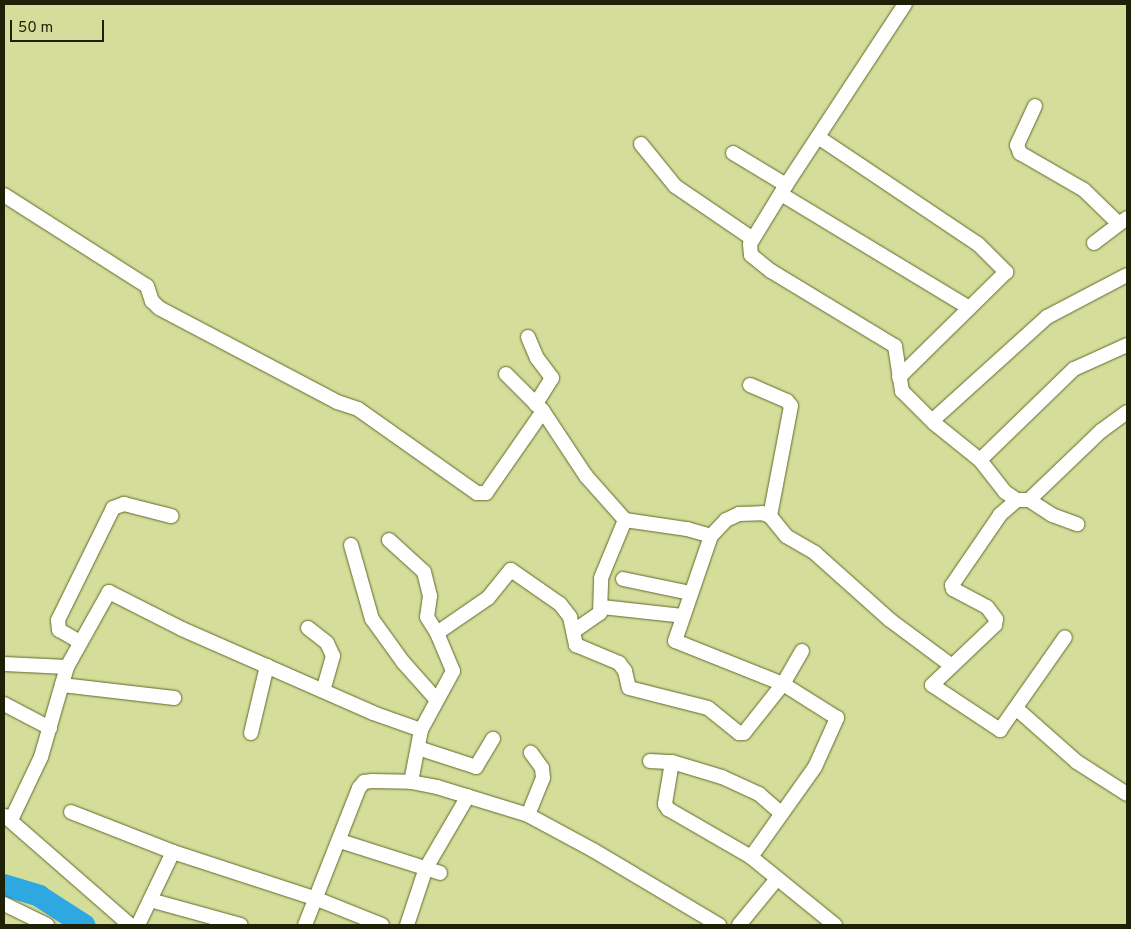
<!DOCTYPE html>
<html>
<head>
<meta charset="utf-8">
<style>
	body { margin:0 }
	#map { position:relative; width:1131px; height:929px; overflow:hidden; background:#d4dd9a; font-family:Overpass,sans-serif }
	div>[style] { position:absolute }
	.river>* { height:22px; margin:-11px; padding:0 11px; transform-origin:11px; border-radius:11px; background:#2da8e1 }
	.roads { filter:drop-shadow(0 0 1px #636929) drop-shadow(0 0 1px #636929) }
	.minor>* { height:14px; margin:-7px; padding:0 7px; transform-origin:7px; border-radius:7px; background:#fff }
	span { translate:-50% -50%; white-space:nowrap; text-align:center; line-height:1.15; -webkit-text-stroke:4px #d4dd9a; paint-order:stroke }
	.frame { position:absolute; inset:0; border:5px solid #1f2107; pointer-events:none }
	.scale { position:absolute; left:10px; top:20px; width:94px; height:22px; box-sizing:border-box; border:2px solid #1f2107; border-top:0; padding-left:6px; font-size:15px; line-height:18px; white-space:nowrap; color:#1f2107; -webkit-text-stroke:4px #d4dd9a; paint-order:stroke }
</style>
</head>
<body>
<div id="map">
	<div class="river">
		<i style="left:4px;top:885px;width:37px;rotate:17deg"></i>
		<i style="left:39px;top:896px;width:54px;rotate:32.8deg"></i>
	</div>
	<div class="roads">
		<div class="minor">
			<i style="left:905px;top:4px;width:217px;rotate:123.3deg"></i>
			<i style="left:786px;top:185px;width:69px;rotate:121.4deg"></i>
			<i style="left:750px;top:244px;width:11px;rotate:85deg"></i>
			<i style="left:751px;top:255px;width:26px;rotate:39deg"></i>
			<i style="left:771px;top:271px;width:145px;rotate:31.2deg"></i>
			<i style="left:895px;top:346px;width:46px;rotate:81.2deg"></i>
			<i style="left:902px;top:391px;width:45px;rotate:45deg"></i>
			<i style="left:934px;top:423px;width:59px;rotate:38.8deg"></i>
			<i style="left:980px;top:460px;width:41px;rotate:52deg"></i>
			<i style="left:1005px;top:492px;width:14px;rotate:34deg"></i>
			<i style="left:1017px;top:500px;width:12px"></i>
			<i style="left:1029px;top:500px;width:27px;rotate:33deg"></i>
			<i style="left:1052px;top:515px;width:27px;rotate:20deg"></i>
			<i style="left:1035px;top:106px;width:43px;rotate:114.8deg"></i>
			<i style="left:1017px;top:145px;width:9px;rotate:69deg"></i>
			<i style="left:1020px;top:153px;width:74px;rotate:30deg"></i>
			<i style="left:1084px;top:190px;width:47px;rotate:44.1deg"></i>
			<i style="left:818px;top:137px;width:192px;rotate:33.8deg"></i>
			<i style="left:978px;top:244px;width:40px;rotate:45deg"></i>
			<i style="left:1006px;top:272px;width:150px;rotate:135.5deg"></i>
			<i style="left:641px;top:144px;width:54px;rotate:51deg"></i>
			<i style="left:675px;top:186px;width:94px;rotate:34.2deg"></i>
			<i style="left:733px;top:153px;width:62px;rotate:31.1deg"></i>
			<i style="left:781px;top:194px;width:220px;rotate:31.2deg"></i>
			<i style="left:4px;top:195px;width:169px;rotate:32.5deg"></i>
			<i style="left:147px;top:286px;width:16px;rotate:72deg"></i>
			<i style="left:152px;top:301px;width:10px;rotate:45deg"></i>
			<i style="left:159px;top:308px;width:201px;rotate:27.8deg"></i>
			<i style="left:337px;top:402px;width:22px;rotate:18deg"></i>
			<i style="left:358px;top:409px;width:146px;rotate:35.2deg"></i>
			<i style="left:477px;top:493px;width:9px"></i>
			<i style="left:486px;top:493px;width:100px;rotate:-55.2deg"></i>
			<i style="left:543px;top:411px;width:78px;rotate:56.5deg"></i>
			<i style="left:586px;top:476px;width:59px;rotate:48.4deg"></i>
			<i style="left:625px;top:520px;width:63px;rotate:8.3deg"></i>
			<i style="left:687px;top:529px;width:25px;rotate:16deg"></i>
			<i style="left:1094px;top:243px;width:41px;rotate:-37.1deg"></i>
			<i style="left:528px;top:337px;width:23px;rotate:67deg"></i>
			<i style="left:537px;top:358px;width:25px;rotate:53deg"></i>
			<i style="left:552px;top:378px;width:31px;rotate:122deg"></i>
			<i style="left:506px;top:374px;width:51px;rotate:45deg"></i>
			<i style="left:750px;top:385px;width:40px;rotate:23.4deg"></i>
			<i style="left:787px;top:401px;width:6px;rotate:51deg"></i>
			<i style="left:791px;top:406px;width:112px;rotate:100.8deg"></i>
			<i style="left:933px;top:420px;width:154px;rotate:-42.1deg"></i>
			<i style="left:1047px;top:317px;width:90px;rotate:-27.7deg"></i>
			<i style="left:980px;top:460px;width:131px;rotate:-44.1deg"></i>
			<i style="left:1074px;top:369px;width:58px;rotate:-24.4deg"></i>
			<i style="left:1017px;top:500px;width:23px;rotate:139deg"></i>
			<i style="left:1000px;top:515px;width:85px;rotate:124.4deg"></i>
			<i style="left:952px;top:585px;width:4px;rotate:76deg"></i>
			<i style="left:953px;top:589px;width:38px;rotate:28deg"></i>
			<i style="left:987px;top:607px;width:15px;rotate:53deg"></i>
			<i style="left:996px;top:619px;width:6px;rotate:99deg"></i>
			<i style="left:995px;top:625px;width:87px;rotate:136.4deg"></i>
			<i style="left:932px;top:685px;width:82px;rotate:33.5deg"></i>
			<i style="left:1000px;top:730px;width:113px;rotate:-55deg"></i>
			<i style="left:1029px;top:500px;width:100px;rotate:-43.8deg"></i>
			<i style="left:1101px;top:431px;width:32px;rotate:-36deg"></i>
			<i style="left:389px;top:540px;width:47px;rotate:42.4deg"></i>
			<i style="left:424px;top:572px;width:25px;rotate:76deg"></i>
			<i style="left:430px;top:596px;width:21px;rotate:98deg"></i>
			<i style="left:427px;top:617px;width:19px;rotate:58deg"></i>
			<i style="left:351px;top:545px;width:77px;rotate:74.2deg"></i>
			<i style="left:372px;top:619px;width:53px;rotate:54.2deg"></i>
			<i style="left:403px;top:662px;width:50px;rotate:48.3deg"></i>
			<i style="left:623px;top:579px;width:68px;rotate:11.8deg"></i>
			<i style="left:602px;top:607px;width:81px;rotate:6.3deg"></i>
			<i style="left:308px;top:628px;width:24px;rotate:38deg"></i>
			<i style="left:327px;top:643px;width:14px;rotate:65deg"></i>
			<i style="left:333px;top:656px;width:36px;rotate:106deg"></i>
			<i style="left:574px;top:631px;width:32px;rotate:-35deg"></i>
			<i style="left:600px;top:613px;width:35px;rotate:-88deg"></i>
			<i style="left:601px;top:578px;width:63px;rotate:-67.5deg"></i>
			<i style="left:80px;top:642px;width:24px;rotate:-150deg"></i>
			<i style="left:59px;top:630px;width:10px;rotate:-96deg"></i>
			<i style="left:58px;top:620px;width:125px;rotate:-63.8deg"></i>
			<i style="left:113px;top:508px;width:12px;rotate:-20deg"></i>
			<i style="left:124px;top:504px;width:49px;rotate:14.3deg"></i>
			<i style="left:4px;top:664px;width:63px;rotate:2.7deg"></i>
			<i style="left:62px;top:685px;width:113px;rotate:6.6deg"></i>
			<i style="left:4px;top:704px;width:52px;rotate:27.6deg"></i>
			<i style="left:1017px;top:709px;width:80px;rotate:41.5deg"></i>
			<i style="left:1077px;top:762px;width:59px;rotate:32.6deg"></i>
			<i style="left:251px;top:733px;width:69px;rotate:-76.6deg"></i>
			<i style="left:418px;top:748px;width:61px;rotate:18.1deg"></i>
			<i style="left:476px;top:767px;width:33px;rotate:-59deg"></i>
			<i style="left:650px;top:761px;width:22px;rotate:3deg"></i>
			<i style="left:672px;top:762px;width:52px;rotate:16.7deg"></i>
			<i style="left:722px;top:777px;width:41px;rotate:24.7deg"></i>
			<i style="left:759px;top:794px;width:30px;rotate:41deg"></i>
			<i style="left:672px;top:762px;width:43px;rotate:99.5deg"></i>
			<i style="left:665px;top:804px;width:6px;rotate:59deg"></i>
			<i style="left:668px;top:809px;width:96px;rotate:30deg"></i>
			<i style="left:751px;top:857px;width:108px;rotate:39deg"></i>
			<i style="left:411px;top:782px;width:53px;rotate:-79.1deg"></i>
			<i style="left:421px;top:730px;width:67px;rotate:-61.5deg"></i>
			<i style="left:453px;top:671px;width:41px;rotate:-112.8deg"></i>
			<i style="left:437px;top:633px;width:62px;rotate:-34.5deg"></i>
			<i style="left:488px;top:598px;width:36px;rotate:-51deg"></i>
			<i style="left:511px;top:570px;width:60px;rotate:34.8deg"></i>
			<i style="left:560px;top:604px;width:16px;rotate:52deg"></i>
			<i style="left:570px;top:617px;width:29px;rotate:78deg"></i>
			<i style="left:576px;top:645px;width:47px;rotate:22.7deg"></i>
			<i style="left:619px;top:663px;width:10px;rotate:53deg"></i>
			<i style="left:625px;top:671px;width:17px;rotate:77deg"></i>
			<i style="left:629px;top:688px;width:81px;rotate:14.2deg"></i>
			<i style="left:708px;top:708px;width:40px;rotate:39deg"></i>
			<i style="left:739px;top:733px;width:5px"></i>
			<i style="left:744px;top:733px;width:63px;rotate:-51.5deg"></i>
			<i style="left:783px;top:684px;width:116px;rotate:-158.3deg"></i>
			<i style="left:675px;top:641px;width:111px;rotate:-71.1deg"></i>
			<i style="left:711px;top:536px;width:22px;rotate:-47deg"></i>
			<i style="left:726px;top:520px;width:14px;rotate:-25deg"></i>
			<i style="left:739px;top:514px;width:23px;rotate:-2deg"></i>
			<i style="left:762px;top:513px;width:9px;rotate:21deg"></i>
			<i style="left:770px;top:516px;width:26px;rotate:51deg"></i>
			<i style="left:786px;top:536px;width:34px;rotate:30deg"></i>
			<i style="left:815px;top:553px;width:101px;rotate:41.8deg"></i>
			<i style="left:890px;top:620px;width:77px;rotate:36.6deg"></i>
			<i style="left:71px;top:812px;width:110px;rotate:21.4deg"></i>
			<i style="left:173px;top:852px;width:151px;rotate:18.1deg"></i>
			<i style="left:317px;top:899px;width:70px;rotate:21.8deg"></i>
			<i style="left:528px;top:815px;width:40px;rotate:-68deg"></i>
			<i style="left:543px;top:778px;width:10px;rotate:-96deg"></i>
			<i style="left:542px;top:768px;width:19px;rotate:-126deg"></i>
			<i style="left:5px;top:816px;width:166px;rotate:41.1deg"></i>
			<i style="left:11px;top:820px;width:70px;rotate:-64.5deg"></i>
			<i style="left:41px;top:757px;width:94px;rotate:-73.9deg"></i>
			<i style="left:67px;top:667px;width:86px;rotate:-60.8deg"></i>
			<i style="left:109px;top:592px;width:82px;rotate:26.9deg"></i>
			<i style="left:182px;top:629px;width:209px;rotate:23.7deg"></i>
			<i style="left:373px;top:713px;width:51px;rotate:19.5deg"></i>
			<i style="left:340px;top:841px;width:105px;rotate:17.7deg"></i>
			<i style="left:751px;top:857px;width:110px;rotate:-54.6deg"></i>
			<i style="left:815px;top:767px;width:54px;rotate:-65.8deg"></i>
			<i style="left:837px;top:718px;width:64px;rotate:-147.8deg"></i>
			<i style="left:783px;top:684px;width:38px;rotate:-60deg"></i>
			<i style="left:150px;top:900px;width:94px;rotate:15.4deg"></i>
			<i style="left:4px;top:904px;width:48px;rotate:26deg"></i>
			<i style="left:138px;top:925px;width:81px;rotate:-64.4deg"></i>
			<i style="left:305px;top:925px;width:147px;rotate:-68.5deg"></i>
			<i style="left:359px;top:788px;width:8px;rotate:-50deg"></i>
			<i style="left:364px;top:782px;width:8px;rotate:-7deg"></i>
			<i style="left:372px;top:781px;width:39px;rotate:1deg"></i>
			<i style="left:411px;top:782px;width:26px;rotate:11deg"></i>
			<i style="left:437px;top:787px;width:95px;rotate:17.1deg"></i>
			<i style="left:528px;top:815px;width:74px;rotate:28.3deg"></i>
			<i style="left:593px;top:850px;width:147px;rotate:30.8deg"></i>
			<i style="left:407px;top:925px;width:60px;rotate:-71.6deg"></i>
			<i style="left:426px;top:868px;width:83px;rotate:-59.7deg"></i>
			<i style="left:739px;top:925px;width:58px;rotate:-50.6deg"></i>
		</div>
	</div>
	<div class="frame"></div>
	<div class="scale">50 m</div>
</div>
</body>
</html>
